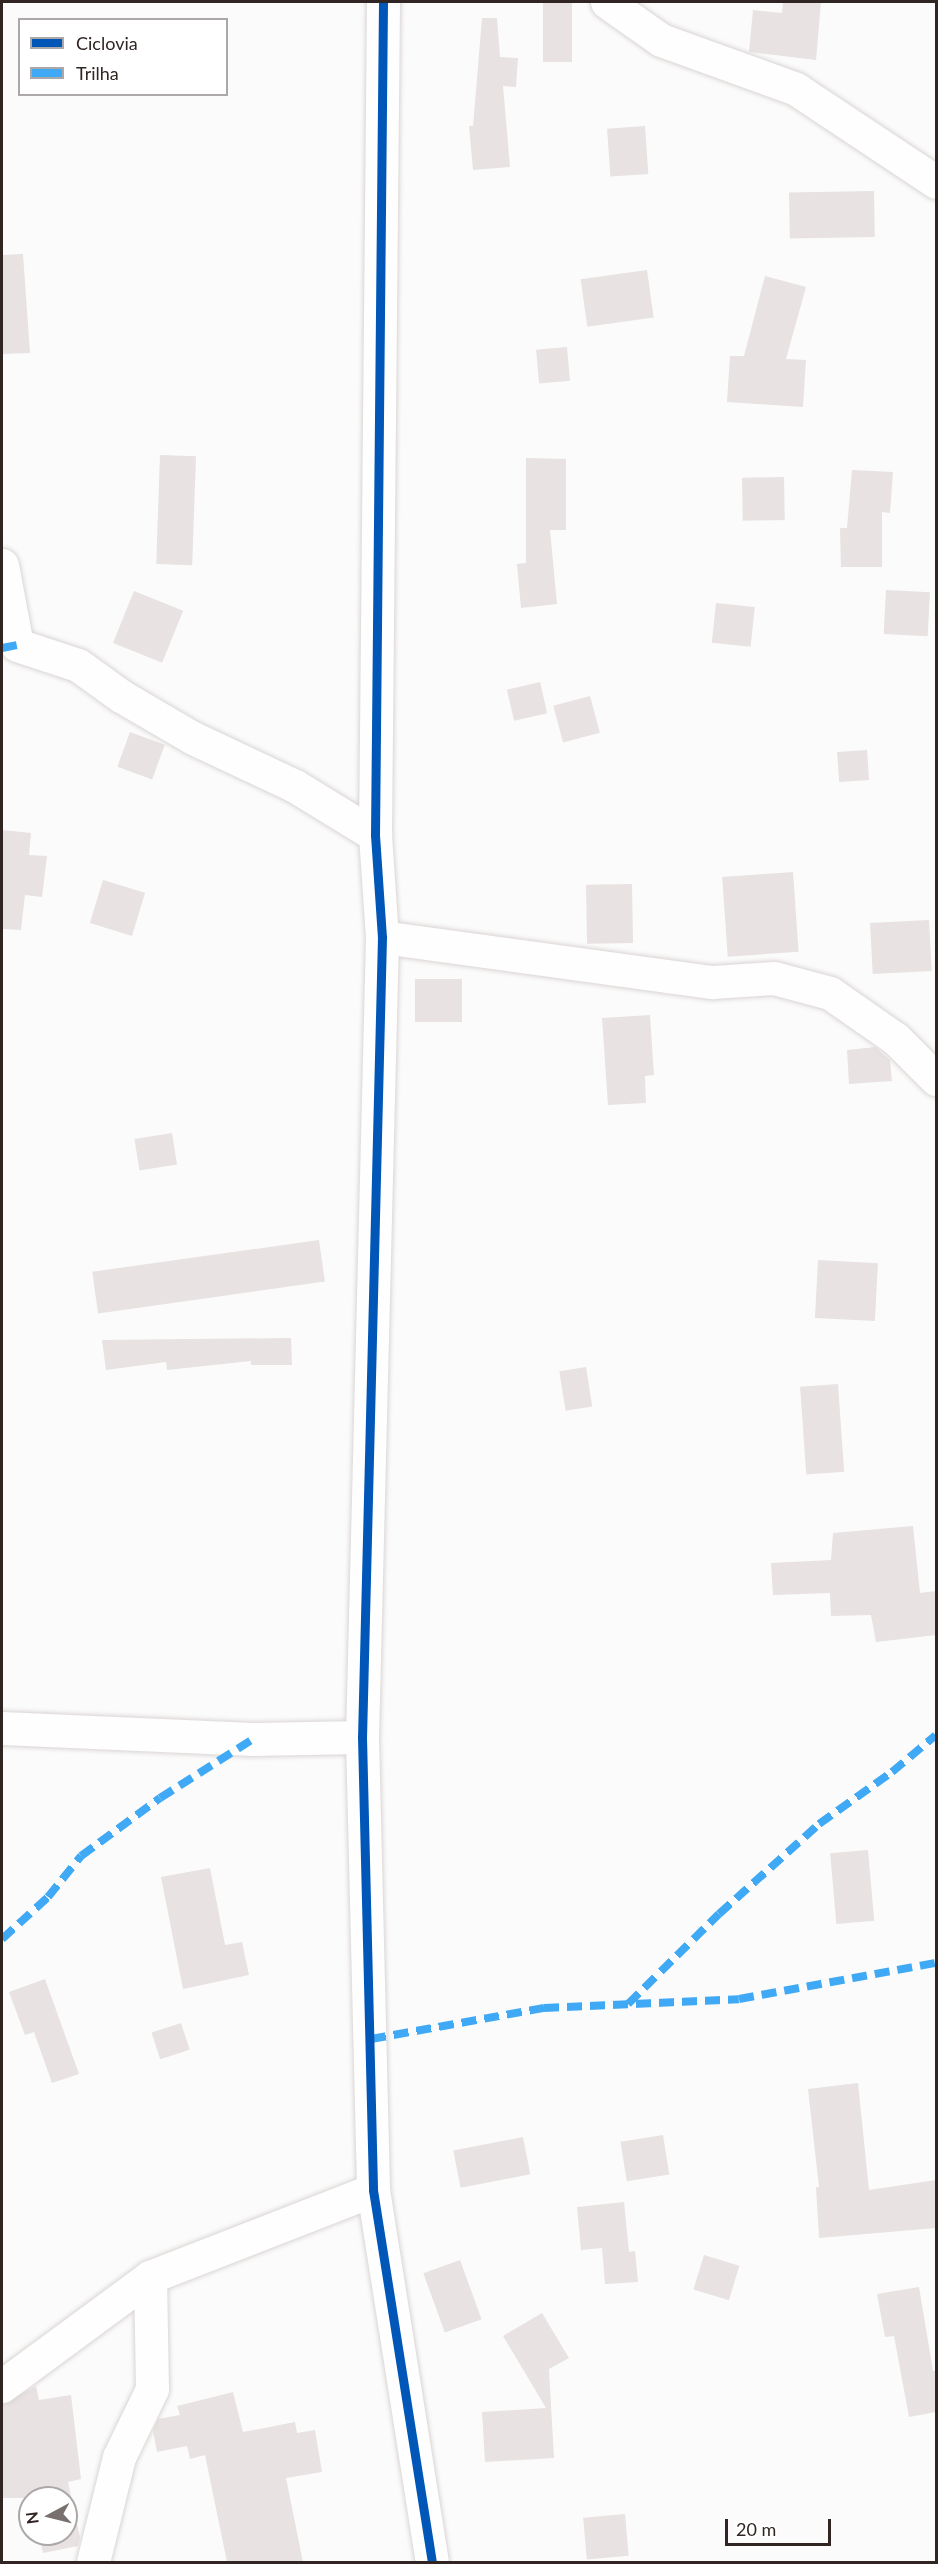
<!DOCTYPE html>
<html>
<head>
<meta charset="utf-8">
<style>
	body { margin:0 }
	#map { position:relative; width:938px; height:2564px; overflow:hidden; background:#fbfbfb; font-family:Lato,sans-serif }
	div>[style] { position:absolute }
	.building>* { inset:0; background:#e8e2e2; transform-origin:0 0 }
	.roads { filter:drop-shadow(0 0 2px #dad5d4) drop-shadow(0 0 2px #dad5d4) }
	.minor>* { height:33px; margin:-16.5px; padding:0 16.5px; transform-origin:16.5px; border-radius:16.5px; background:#fefefe }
	.tertiary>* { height:33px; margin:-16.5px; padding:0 16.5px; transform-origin:16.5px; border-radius:16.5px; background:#fefefe }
	.quiet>* { height:8px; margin-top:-4px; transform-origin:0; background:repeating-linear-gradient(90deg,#3fa9f5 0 15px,transparent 0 23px) }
	.cycleway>* { height:9px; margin:-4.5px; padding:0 4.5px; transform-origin:4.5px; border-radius:4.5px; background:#0057b8 }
	span { translate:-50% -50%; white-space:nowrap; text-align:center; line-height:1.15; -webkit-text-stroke:6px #fff; paint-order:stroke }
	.frame { position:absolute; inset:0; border:3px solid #302523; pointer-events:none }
	.legend { position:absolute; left:18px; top:18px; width:210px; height:78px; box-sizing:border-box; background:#fff; border:2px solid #aca8a7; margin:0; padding:8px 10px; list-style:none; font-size:18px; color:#302523 }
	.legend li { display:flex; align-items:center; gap:12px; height:30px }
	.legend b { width:30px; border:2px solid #aca8a7 }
	.north { position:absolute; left:18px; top:2486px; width:60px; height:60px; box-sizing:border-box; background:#fff; border:2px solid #aca8a7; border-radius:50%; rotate:263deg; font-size:16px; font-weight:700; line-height:24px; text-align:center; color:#302523 }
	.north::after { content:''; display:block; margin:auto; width:21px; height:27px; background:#77706f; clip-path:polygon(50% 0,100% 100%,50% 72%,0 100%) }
	.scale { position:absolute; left:725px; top:2519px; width:106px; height:27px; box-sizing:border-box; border:3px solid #302523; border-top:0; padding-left:8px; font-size:18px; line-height:21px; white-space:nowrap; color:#302523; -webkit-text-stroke:4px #fff; paint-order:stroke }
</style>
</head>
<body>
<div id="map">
	<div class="building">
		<i style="left:543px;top:2px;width:29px;height:60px"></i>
		<i style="clip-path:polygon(783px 2px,821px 2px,816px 60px,749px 52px,753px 10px,782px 13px)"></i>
		<i style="clip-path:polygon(482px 18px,497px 18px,500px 57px,518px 58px,516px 87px,503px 86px,510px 167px,473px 170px,469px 126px,473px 126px)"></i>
		<i style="left:645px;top:126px;width:48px;height:38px;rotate:86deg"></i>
		<i style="left:874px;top:191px;width:46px;height:85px;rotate:89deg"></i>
		<i style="clip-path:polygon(23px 254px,30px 353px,2px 354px,2px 255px)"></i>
		<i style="left:647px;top:270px;width:48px;height:67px;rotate:82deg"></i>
		<i style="clip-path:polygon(765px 276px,806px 287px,786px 359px,806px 360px,803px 407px,727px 402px,730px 356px,744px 356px)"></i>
		<i style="left:567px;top:347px;width:34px;height:31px;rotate:85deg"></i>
		<i style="left:160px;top:455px;width:36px;height:109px;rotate:2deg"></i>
		<i style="clip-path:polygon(526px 458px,566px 459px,566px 530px,550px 530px,557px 604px,521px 608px,517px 564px,526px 563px)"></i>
		<i style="clip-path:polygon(852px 470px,893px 472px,890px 513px,882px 512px,882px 567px,841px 567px,840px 528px,847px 528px)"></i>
		<i style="left:784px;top:477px;width:43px;height:42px;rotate:89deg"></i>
		<i style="left:886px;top:590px;width:44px;height:44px;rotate:3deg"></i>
		<i style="left:134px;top:591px;width:53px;height:56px;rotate:22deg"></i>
		<i style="left:716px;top:603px;width:39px;height:40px;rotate:6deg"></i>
		<i style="left:540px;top:682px;width:32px;height:34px;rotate:77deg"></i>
		<i style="left:590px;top:696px;width:38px;height:38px;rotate:75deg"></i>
		<i style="left:130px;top:732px;width:37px;height:37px;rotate:20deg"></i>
		<i style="left:867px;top:750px;width:30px;height:30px;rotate:86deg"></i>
		<i style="clip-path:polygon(2px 830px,31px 833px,29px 855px,47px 856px,42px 897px,25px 895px,21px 930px,2px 929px)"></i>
		<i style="left:793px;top:872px;width:80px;height:71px;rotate:86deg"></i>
		<i style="left:103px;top:880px;width:44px;height:45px;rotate:17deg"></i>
		<i style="left:632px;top:884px;width:59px;height:46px;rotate:89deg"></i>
		<i style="left:929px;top:920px;width:51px;height:59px;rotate:87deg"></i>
		<i style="left:415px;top:979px;width:47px;height:43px"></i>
		<i style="clip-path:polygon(650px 1015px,654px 1075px,645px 1076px,646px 1103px,608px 1105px,602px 1018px)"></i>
		<i style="clip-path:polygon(875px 1047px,890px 1060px,892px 1081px,849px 1084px,847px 1050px)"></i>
		<i style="left:172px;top:1133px;width:32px;height:38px;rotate:81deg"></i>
		<i style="left:319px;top:1240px;width:42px;height:229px;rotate:82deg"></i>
		<i style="left:818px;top:1260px;width:60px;height:58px;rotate:3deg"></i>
		<i style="clip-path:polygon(291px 1338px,292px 1365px,251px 1365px,251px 1361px,167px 1370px,166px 1362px,106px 1370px,102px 1340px)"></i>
		<i style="left:586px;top:1367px;width:40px;height:27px;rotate:81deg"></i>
		<i style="left:838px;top:1384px;width:88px;height:38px;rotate:86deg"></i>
		<i style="clip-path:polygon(913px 1526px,920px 1593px,936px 1591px,936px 1635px,876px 1642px,871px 1615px,831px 1616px,830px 1593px,773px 1595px,771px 1563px,831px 1560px,833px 1533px)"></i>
		<i style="left:868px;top:1850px;width:71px;height:38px;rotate:85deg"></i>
		<i style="clip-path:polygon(210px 1868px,225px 1945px,242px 1942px,249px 1975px,183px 1989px,161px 1877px)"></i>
		<i style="clip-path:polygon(45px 1979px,79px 2074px,52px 2083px,34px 2032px,25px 2035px,9px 1992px)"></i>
		<i style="left:181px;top:2023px;width:28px;height:31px;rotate:72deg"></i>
		<i style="clip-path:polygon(858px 2083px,869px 2190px,936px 2180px,936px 2228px,819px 2238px,816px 2187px,819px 2187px,808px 2089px)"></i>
		<i style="left:663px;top:2135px;width:40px;height:43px;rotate:81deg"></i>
		<i style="left:523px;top:2137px;width:38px;height:71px;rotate:79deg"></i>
		<i style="clip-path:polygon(624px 2202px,629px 2252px,635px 2251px,638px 2282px,605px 2284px,602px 2248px,581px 2250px,577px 2207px)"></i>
		<i style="left:704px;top:2255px;width:37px;height:36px;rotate:17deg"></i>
		<i style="left:460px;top:2260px;width:63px;height:39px;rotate:70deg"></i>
		<i style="clip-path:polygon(919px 2287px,933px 2371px,936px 2371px,936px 2412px,909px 2417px,894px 2336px,885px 2337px,877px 2294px)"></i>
		<i style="clip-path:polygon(542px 2313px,569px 2358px,549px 2369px,554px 2458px,485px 2462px,482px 2412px,546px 2408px,503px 2336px)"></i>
		<i style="clip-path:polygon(36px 2386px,39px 2400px,71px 2395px,81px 2479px,68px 2482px,80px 2538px,78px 2546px,43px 2553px,39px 2534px,66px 2534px,66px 2498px,2px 2498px,2px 2404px)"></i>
		<i style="clip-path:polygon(233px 2392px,243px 2432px,295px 2422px,297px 2433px,315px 2430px,322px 2472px,286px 2478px,303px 2562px,227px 2562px,205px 2455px,190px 2459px,187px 2446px,157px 2452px,153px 2431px,158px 2419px,180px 2415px,177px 2406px)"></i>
		<i style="left:625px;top:2514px;width:42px;height:42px;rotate:85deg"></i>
	</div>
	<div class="roads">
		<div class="minor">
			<i style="left:607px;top:2px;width:66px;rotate:35.1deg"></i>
			<i style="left:661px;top:40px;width:144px;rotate:19.9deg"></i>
			<i style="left:796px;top:89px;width:168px;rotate:33.6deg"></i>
			<i style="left:2px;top:565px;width:81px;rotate:79.4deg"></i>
			<i style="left:17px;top:645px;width:64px;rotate:18.2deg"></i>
			<i style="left:78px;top:665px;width:53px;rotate:35.8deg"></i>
			<i style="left:121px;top:696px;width:83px;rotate:30.3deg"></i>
			<i style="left:193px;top:738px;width:113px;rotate:25.2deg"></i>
			<i style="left:295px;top:786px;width:94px;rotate:31.5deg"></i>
			<i style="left:382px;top:937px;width:333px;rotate:7.8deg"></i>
			<i style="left:712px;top:982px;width:62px;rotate:-3.7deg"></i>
			<i style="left:774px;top:978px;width:58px;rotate:15deg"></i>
			<i style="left:830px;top:993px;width:80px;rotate:34.9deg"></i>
			<i style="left:896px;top:1039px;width:57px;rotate:45deg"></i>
			<i style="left:2px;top:1728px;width:251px;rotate:2.5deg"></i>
			<i style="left:253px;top:1739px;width:109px;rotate:-1.1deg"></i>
			<i style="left:2px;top:2386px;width:184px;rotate:-36.4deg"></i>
			<i style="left:150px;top:2277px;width:239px;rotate:-21.3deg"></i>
			<i style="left:93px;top:2562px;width:108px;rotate:-76.1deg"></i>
			<i style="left:119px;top:2457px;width:76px;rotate:-64.1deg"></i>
			<i style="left:152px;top:2389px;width:112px;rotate:-91deg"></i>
		</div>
		<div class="tertiary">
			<i style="left:383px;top:2px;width:833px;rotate:90.55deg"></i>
			<i style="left:375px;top:835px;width:102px;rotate:86.1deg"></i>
			<i style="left:382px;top:937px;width:800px;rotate:91.43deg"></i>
			<i style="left:362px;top:1737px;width:453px;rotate:88.6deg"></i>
			<i style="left:373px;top:2190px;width:377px;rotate:81deg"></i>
		</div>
	</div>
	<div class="quiet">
		<i style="left:2px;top:648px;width:15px;rotate:-11deg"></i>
		<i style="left:2px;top:1939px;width:62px;rotate:-42.4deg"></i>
		<i style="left:48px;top:1897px;width:53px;rotate:-51.2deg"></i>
		<i style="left:81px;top:1856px;width:98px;rotate:-36.3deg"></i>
		<i style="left:160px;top:1798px;width:110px;rotate:-32.4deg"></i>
		<i style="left:628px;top:2004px;width:128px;rotate:-44.7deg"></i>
		<i style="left:719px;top:1914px;width:135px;rotate:-42deg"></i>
		<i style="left:819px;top:1824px;width:90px;rotate:-35.5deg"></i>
		<i style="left:892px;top:1772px;width:57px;rotate:-40.1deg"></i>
		<i style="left:371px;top:2039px;width:176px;rotate:-10.2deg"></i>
		<i style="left:544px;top:2008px;width:195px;rotate:-2.6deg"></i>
		<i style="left:739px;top:1999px;width:200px;rotate:-10.4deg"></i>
	</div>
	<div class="cycleway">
		<i style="left:383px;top:2px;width:833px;rotate:90.55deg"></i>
		<i style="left:375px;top:835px;width:102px;rotate:86.1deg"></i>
		<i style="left:382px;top:937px;width:800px;rotate:91.43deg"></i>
		<i style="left:362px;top:1737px;width:453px;rotate:88.6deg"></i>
		<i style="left:373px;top:2190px;width:377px;rotate:81deg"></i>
	</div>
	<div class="frame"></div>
	<ul class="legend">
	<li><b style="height:8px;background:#0057b8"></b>Ciclovia</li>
	<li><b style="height:8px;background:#3fa9f5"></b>Trilha</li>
	</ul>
	<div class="north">N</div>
	<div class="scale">20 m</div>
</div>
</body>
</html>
